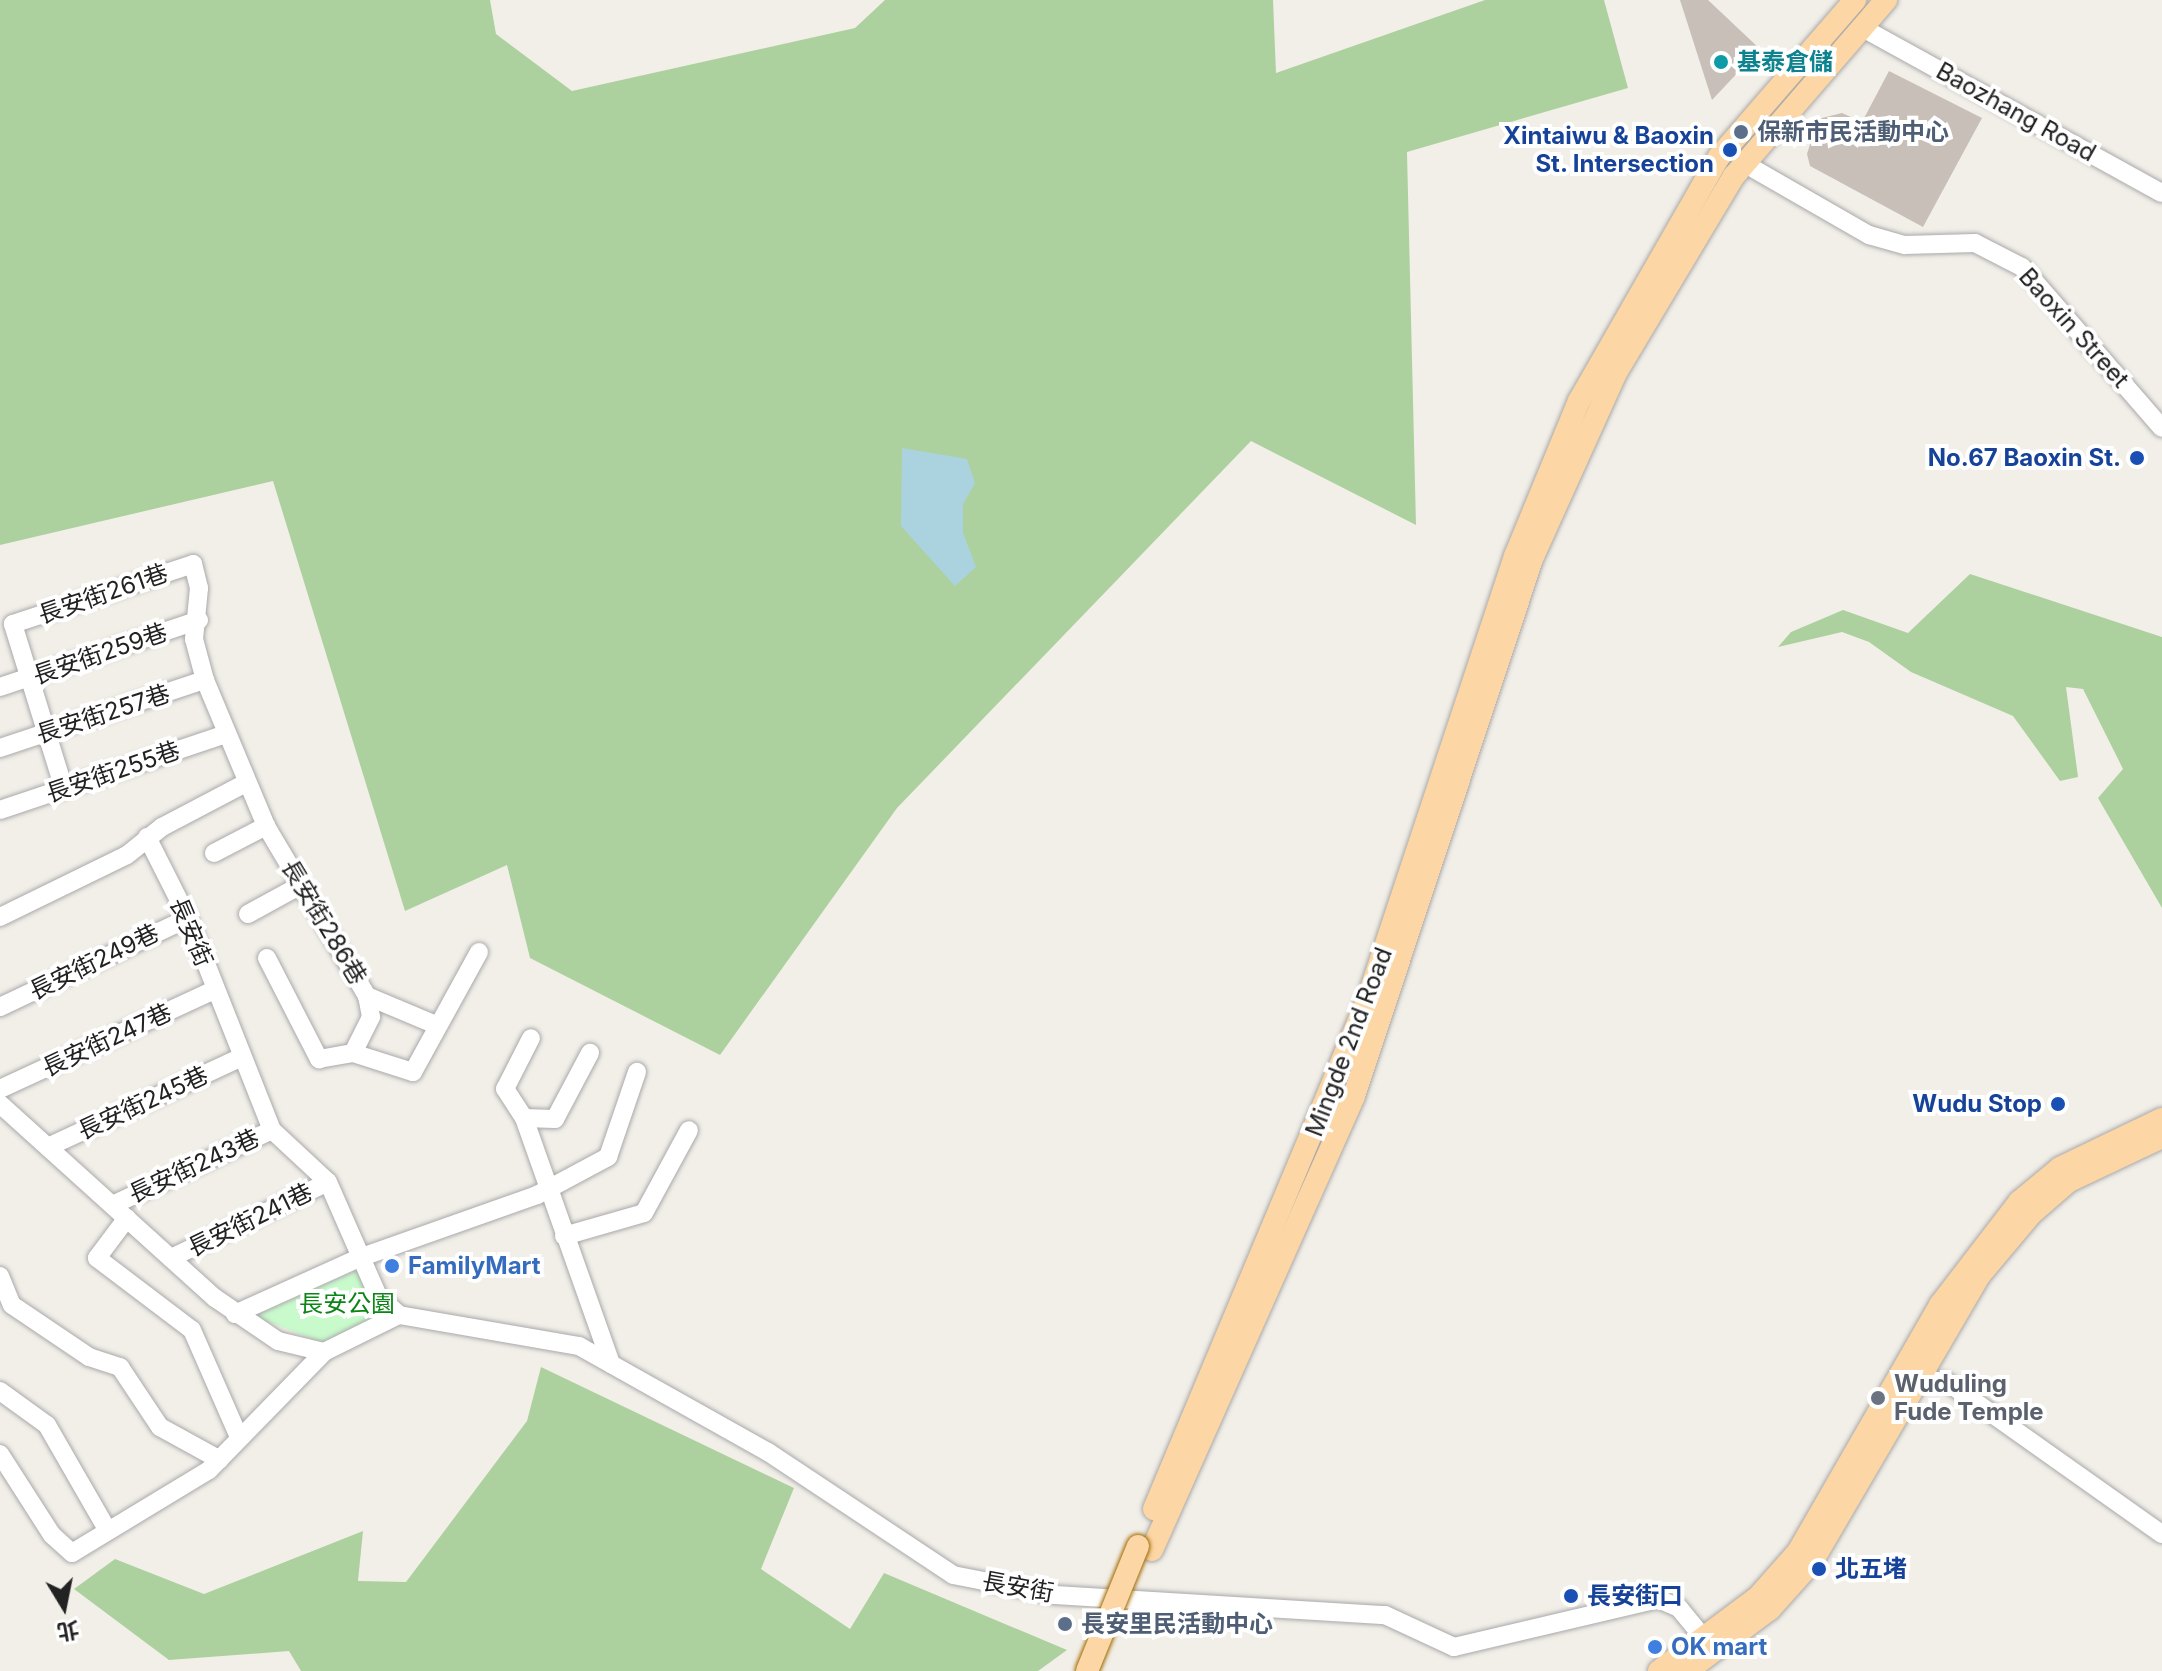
<!DOCTYPE html>
<html>
<head>
<meta charset="utf-8">
<style>
	body { margin:0 }
	#map { position:relative; width:2162px; height:1671px; overflow:hidden; background:#f2efe9; font-family:Inter,"Noto Sans TC",sans-serif }
	div>[style] { position:absolute }
	.forest>* { inset:0; background:#add19e }
	.park>* { inset:0; background:#c8facc }
	.water>* { inset:0; background:#aad3df }
	.building>* { inset:0; background:#c7bfb8 }
	.roads { filter:drop-shadow(0 0 2px #a9a9a9) drop-shadow(0 0 2px #a9a9a9) }
	.minor>* { height:18px; margin:-9px; padding:0 9px; transform-origin:9px; border-radius:9px; background:#fff }
	.major>* { height:22px; margin:-11px; padding:0 11px; transform-origin:11px; border-radius:11px; background:#fcd6a4 }
	.bridges { filter:drop-shadow(0 0 2px #a06b00) drop-shadow(0 0 2px #a06b00) }
	.major-bridge>* { height:22px; margin:-11px; padding:0 11px; transform-origin:11px; border-radius:11px; background:#fcd6a4 }
	.dots>* { width:22px; height:22px; translate:-50% -50%; box-sizing:border-box; border:4px solid #fff; border-radius:50% }
	span { translate:-50% -50%; white-space:nowrap; text-align:center; line-height:1.15; -webkit-text-stroke:8px #fff; paint-order:stroke }
	.culture-label { font-size:24px; color:#0d838f; font-weight:700 }
	.left { translate:0 -50%; text-align:left }
	.street-label { font-size:24px; color:#222 }
	.service-label { font-size:24px; color:#4e5e75; font-weight:700 }
	.transit-label { font-size:24px; color:#164399; font-weight:700 }
	.right { translate:-100% -50%; text-align:right }
	.shop-label { font-size:24px; color:#366cbe; font-weight:700 }
	.park-label { font-size:24px; color:#0c8416 }
	.worship-label { font-size:24px; color:#5b616d; font-weight:700 }
	.north { position:absolute; left:24px; top:1567px; width:80px; height:80px; -webkit-text-stroke:6px #fff; paint-order:stroke; rotate:170deg; font-size:22px; font-weight:700; line-height:32px; text-align:center; color:#222 }
	.north::after { content:''; display:block; margin:auto; width:28px; height:36px; background:#222; clip-path:polygon(50% 0,100% 100%,50% 72%,0 100%) }
</style>
</head>
<body>
<div id="map">
	<div class="forest">
		<i style="clip-path:polygon(0 0,490px 0,496px 34px,572px 91px,855px 28px,885px 0,1273px 0,1276px 73px,1485px 0,1604px 0,1628px 88px,1407px 152px,1416px 525px,1251px 441px,897px 808px,720px 1055px,530px 958px,507px 865px,405px 911px,273px 481px,0 545px)"></i>
		<i style="clip-path:polygon(1970px 574px,2162px 637px,2162px 908px,2098px 798px,2123px 769px,2083px 689px,2066px 687px,2078px 777px,2060px 781px,2013px 716px,1911px 672px,1869px 642px,1842px 632px,1778px 647px,1791px 632px,1843px 610px,1908px 633px)"></i>
		<i style="clip-path:polygon(541px 1367px,794px 1488px,761px 1569px,850px 1629px,884px 1573px,1067px 1650px,1038px 1671px,301px 1671px,289px 1651px,169px 1660px,74px 1589px,115px 1559px,204px 1594px,363px 1531px,358px 1581px,406px 1582px,527px 1421px)"></i>
	</div>
	<div class="park">
		<i style="clip-path:polygon(362px 1268px,386px 1315px,324px 1344px,254px 1316px)"></i>
	</div>
	<div class="water">
		<i style="clip-path:polygon(902px 448px,967px 459px,975px 483px,963px 504px,963px 533px,976px 567px,955px 586px,901px 526px)"></i>
	</div>
	<div class="building">
		<i style="clip-path:polygon(1680px 0,1708px 0,1760px 49px,1712px 100px)"></i>
		<i style="clip-path:polygon(1889px 71px,1982px 118px,1923px 227px,1810px 166px,1807px 154px,1818px 119px,1842px 113px,1862px 122px)"></i>
	</div>
	<div class="roads">
		<div class="minor">
			<i style="left:1870px;top:32px;width:333px;rotate:28.9deg"></i>
			<i style="left:1754px;top:169px;width:133px;rotate:29.9deg"></i>
			<i style="left:1869px;top:235px;width:37px;rotate:16deg"></i>
			<i style="left:1905px;top:245px;width:70px;rotate:-1.6deg"></i>
			<i style="left:1975px;top:243px;width:53px;rotate:27.1deg"></i>
			<i style="left:2022px;top:267px;width:213px;rotate:49deg"></i>
			<i style="left:0;top:687px;width:210px;rotate:-18.6deg"></i>
			<i style="left:0;top:748px;width:216px;rotate:-18.4deg"></i>
			<i style="left:64px;top:789px;width:173px;rotate:-107.2deg"></i>
			<i style="left:13px;top:624px;width:190px;rotate:-18.4deg"></i>
			<i style="left:193px;top:564px;width:25px;rotate:76deg"></i>
			<i style="left:199px;top:588px;width:51px;rotate:95.6deg"></i>
			<i style="left:194px;top:639px;width:42px;rotate:75deg"></i>
			<i style="left:205px;top:680px;width:158px;rotate:67.3deg"></i>
			<i style="left:266px;top:826px;width:198px;rotate:59.3deg"></i>
			<i style="left:367px;top:996px;width:75px;rotate:22.8deg"></i>
			<i style="left:0;top:810px;width:238px;rotate:-18.6deg"></i>
			<i style="left:147px;top:837px;width:91px;rotate:63.2deg"></i>
			<i style="left:188px;top:918px;width:228px;rotate:68.4deg"></i>
			<i style="left:272px;top:1130px;width:76px;rotate:42.9deg"></i>
			<i style="left:328px;top:1182px;width:124px;rotate:66.3deg"></i>
			<i style="left:378px;top:1296px;width:28px;rotate:42deg"></i>
			<i style="left:214px;top:853px;width:59px;rotate:-27.4deg"></i>
			<i style="left:248px;top:914px;width:60px;rotate:-28.7deg"></i>
			<i style="left:0;top:917px;width:141px;rotate:-26deg"></i>
			<i style="left:127px;top:855px;width:45px;rotate:-38.7deg"></i>
			<i style="left:162px;top:827px;width:93px;rotate:-27.7deg"></i>
			<i style="left:267px;top:958px;width:114px;rotate:62.8deg"></i>
			<i style="left:319px;top:1059px;width:35px;rotate:-10deg"></i>
			<i style="left:367px;top:996px;width:21px;rotate:79deg"></i>
			<i style="left:371px;top:1017px;width:40px;rotate:116.6deg"></i>
			<i style="left:353px;top:1053px;width:63px;rotate:17.6deg"></i>
			<i style="left:413px;top:1072px;width:137px;rotate:-61.2deg"></i>
			<i style="left:0;top:1007px;width:208px;rotate:-25.3deg"></i>
			<i style="left:0;top:1089px;width:236px;rotate:-24.8deg"></i>
			<i style="left:0;top:1104px;width:290px;rotate:42.1deg"></i>
			<i style="left:215px;top:1298px;width:76px;rotate:34.3deg"></i>
			<i style="left:278px;top:1341px;width:47px;rotate:13.4deg"></i>
			<i style="left:324px;top:1352px;width:84px;rotate:-26.3deg"></i>
			<i style="left:399px;top:1315px;width:183px;rotate:9.8deg"></i>
			<i style="left:579px;top:1346px;width:217px;rotate:29.3deg"></i>
			<i style="left:768px;top:1452px;width:222px;rotate:33.6deg"></i>
			<i style="left:953px;top:1575px;width:104px;rotate:11.1deg"></i>
			<i style="left:1055px;top:1595px;width:331px;rotate:3.5deg"></i>
			<i style="left:1385px;top:1615px;width:76px;rotate:24.9deg"></i>
			<i style="left:1454px;top:1647px;width:210px;rotate:-13.2deg"></i>
			<i style="left:1658px;top:1599px;width:23px;rotate:23deg"></i>
			<i style="left:1679px;top:1608px;width:50px;rotate:50.6deg"></i>
			<i style="left:524px;top:1118px;width:261px;rotate:70.5deg"></i>
			<i style="left:524px;top:1118px;width:31px;rotate:2deg"></i>
			<i style="left:555px;top:1119px;width:75px;rotate:-62.1deg"></i>
			<i style="left:524px;top:1118px;width:35px;rotate:-123deg"></i>
			<i style="left:505px;top:1089px;width:57px;rotate:-63deg"></i>
			<i style="left:48px;top:1147px;width:209px;rotate:-24.9deg"></i>
			<i style="left:117px;top:1203px;width:171px;rotate:-25.2deg"></i>
			<i style="left:127px;top:1218px;width:50px;rotate:126.9deg"></i>
			<i style="left:97px;top:1258px;width:119px;rotate:37.2deg"></i>
			<i style="left:192px;top:1330px;width:117px;rotate:66.3deg"></i>
			<i style="left:564px;top:1236px;width:83px;rotate:-16deg"></i>
			<i style="left:644px;top:1213px;width:94px;rotate:-61.5deg"></i>
			<i style="left:171px;top:1258px;width:174px;rotate:-25.8deg"></i>
			<i style="left:0;top:1276px;width:31px;rotate:68deg"></i>
			<i style="left:12px;top:1305px;width:93px;rotate:34deg"></i>
			<i style="left:89px;top:1357px;width:33px;rotate:18deg"></i>
			<i style="left:120px;top:1367px;width:72px;rotate:56.3deg"></i>
			<i style="left:160px;top:1427px;width:68px;rotate:28.8deg"></i>
			<i style="left:235px;top:1314px;width:136px;rotate:-24.3deg"></i>
			<i style="left:359px;top:1258px;width:189px;rotate:-19.5deg"></i>
			<i style="left:537px;top:1195px;width:81px;rotate:-28.2deg"></i>
			<i style="left:608px;top:1157px;width:90px;rotate:-71.2deg"></i>
			<i style="left:1909px;top:1378px;width:38px;rotate:6deg"></i>
			<i style="left:1947px;top:1382px;width:263px;rotate:35.3deg"></i>
			<i style="left:0;top:1391px;width:58px;rotate:35.9deg"></i>
			<i style="left:47px;top:1425px;width:122px;rotate:60.1deg"></i>
			<i style="left:0;top:1454px;width:96px;rotate:57.3deg"></i>
			<i style="left:52px;top:1535px;width:27px;rotate:42deg"></i>
			<i style="left:72px;top:1553px;width:160px;rotate:-31.2deg"></i>
			<i style="left:209px;top:1470px;width:165px;rotate:-45.7deg"></i>
		</div>
		<div class="major">
			<i style="left:1154px;top:1509px;width:551px;rotate:-67.25deg"></i>
			<i style="left:1367px;top:1001px;width:469px;rotate:-71.6deg"></i>
			<i style="left:1515px;top:556px;width:168px;rotate:-67.6deg"></i>
			<i style="left:1579px;top:401px;width:281px;rotate:-60.2deg"></i>
			<i style="left:1719px;top:157px;width:208px;rotate:-49.1deg"></i>
			<i style="left:1152px;top:1550px;width:497px;rotate:-66deg"></i>
			<i style="left:1354px;top:1096px;width:566px;rotate:-71.66deg"></i>
			<i style="left:1532px;top:559px;width:204px;rotate:-65.7deg"></i>
			<i style="left:1616px;top:373px;width:230px;rotate:-59.1deg"></i>
			<i style="left:1734px;top:176px;width:233px;rotate:-49.2deg"></i>
			<i style="left:1659px;top:1671px;width:124px;rotate:-36.8deg"></i>
			<i style="left:1758px;top:1597px;width:60px;rotate:-48.4deg"></i>
			<i style="left:1798px;top:1552px;width:285px;rotate:-60.1deg"></i>
			<i style="left:1940px;top:1305px;width:130px;rotate:-52.5deg"></i>
			<i style="left:2019px;top:1202px;width:53px;rotate:-39.7deg"></i>
			<i style="left:2060px;top:1168px;width:113px;rotate:-25.7deg"></i>
			<i style="left:1687px;top:1671px;width:104px;rotate:-36.8deg"></i>
			<i style="left:1770px;top:1609px;width:63px;rotate:-48.2deg"></i>
			<i style="left:1812px;top:1562px;width:331px;rotate:-59.7deg"></i>
			<i style="left:1979px;top:1276px;width:81px;rotate:-50deg"></i>
			<i style="left:2031px;top:1214px;width:50px;rotate:-41deg"></i>
			<i style="left:2069px;top:1181px;width:103px;rotate:-25.3deg"></i>
		</div>
	</div>
	<div class="bridges">
		<div class="major-bridge">
			<i style="left:1087px;top:1671px;width:135px;rotate:-67.8deg"></i>
		</div>
	</div>
	<div class="dots">
		<i style="left:1721px;top:62px;background:#0f9aa8"></i>
		<i style="left:1741px;top:132px;background:#5c6f8a"></i>
		<i style="left:1730px;top:150px;background:#1a4fb4"></i>
		<i style="left:2137px;top:458px;background:#1a4fb4"></i>
		<i style="left:2058px;top:1104px;background:#1a4fb4"></i>
		<i style="left:392px;top:1266px;background:#3f7fe0"></i>
		<i style="left:1878px;top:1398px;background:#6b7280"></i>
		<i style="left:1819px;top:1569px;background:#1a4fb4"></i>
		<i style="left:1571px;top:1596px;background:#1a4fb4"></i>
		<i style="left:1065px;top:1624px;background:#5c6f8a"></i>
		<i style="left:1655px;top:1647px;background:#3f7fe0"></i>
	</div>
	<div class="culture-label">
		<span class="left" style="left:1737px;top:62px">基泰倉儲</span>
	</div>
	<div class="street-label">
		<span style="left:2016px;top:112px;rotate:29deg">Baozhang Road</span>
		<span style="left:2074px;top:328px;rotate:48deg">Baoxin Street</span>
		<span style="left:103px;top:594px;rotate:-19deg">長安街261巷</span>
		<span style="left:100px;top:654px;rotate:-19deg">長安街259巷</span>
		<span style="left:103px;top:714px;rotate:-18deg">長安街257巷</span>
		<span style="left:113px;top:772px;rotate:-19deg">長安街255巷</span>
		<span style="left:324px;top:922px;rotate:59deg">長安街286巷</span>
		<span style="left:191px;top:932px;rotate:67deg">長安街</span>
		<span style="left:94px;top:962px;rotate:-26deg">長安街249巷</span>
		<span style="left:107px;top:1040px;rotate:-25deg">長安街247巷</span>
		<span style="left:1349px;top:1042px;rotate:-69deg">Mingde 2nd Road</span>
		<span style="left:143px;top:1103px;rotate:-25deg">長安街245巷</span>
		<span style="left:194px;top:1166px;rotate:-25deg">長安街243巷</span>
		<span style="left:250px;top:1220px;rotate:-26deg">長安街241巷</span>
		<span style="left:1018px;top:1587px;rotate:10deg">長安街</span>
	</div>
	<div class="service-label">
		<span class="left" style="left:1757px;top:132px">保新市民活動中心</span>
		<span class="left" style="left:1081px;top:1624px">長安里民活動中心</span>
	</div>
	<div class="transit-label">
		<span class="right" style="left:1714px;top:150px">Xintaiwu &amp; Baoxin<br>St. Intersection</span>
		<span class="right" style="left:2121px;top:458px">No.67 Baoxin St.</span>
		<span class="right" style="left:2042px;top:1104px">Wudu Stop</span>
		<span class="left" style="left:1835px;top:1569px">北五堵</span>
		<span class="left" style="left:1587px;top:1596px">長安街口</span>
	</div>
	<div class="shop-label">
		<span class="left" style="left:408px;top:1266px">FamilyMart</span>
		<span class="left" style="left:1671px;top:1647px">OK mart</span>
	</div>
	<div class="park-label">
		<span style="left:347px;top:1304px">長安公園</span>
	</div>
	<div class="worship-label">
		<span class="left" style="left:1894px;top:1398px">Wuduling<br>Fude Temple</span>
	</div>
	<div class="north">北</div>
</div>
</body>
</html>
